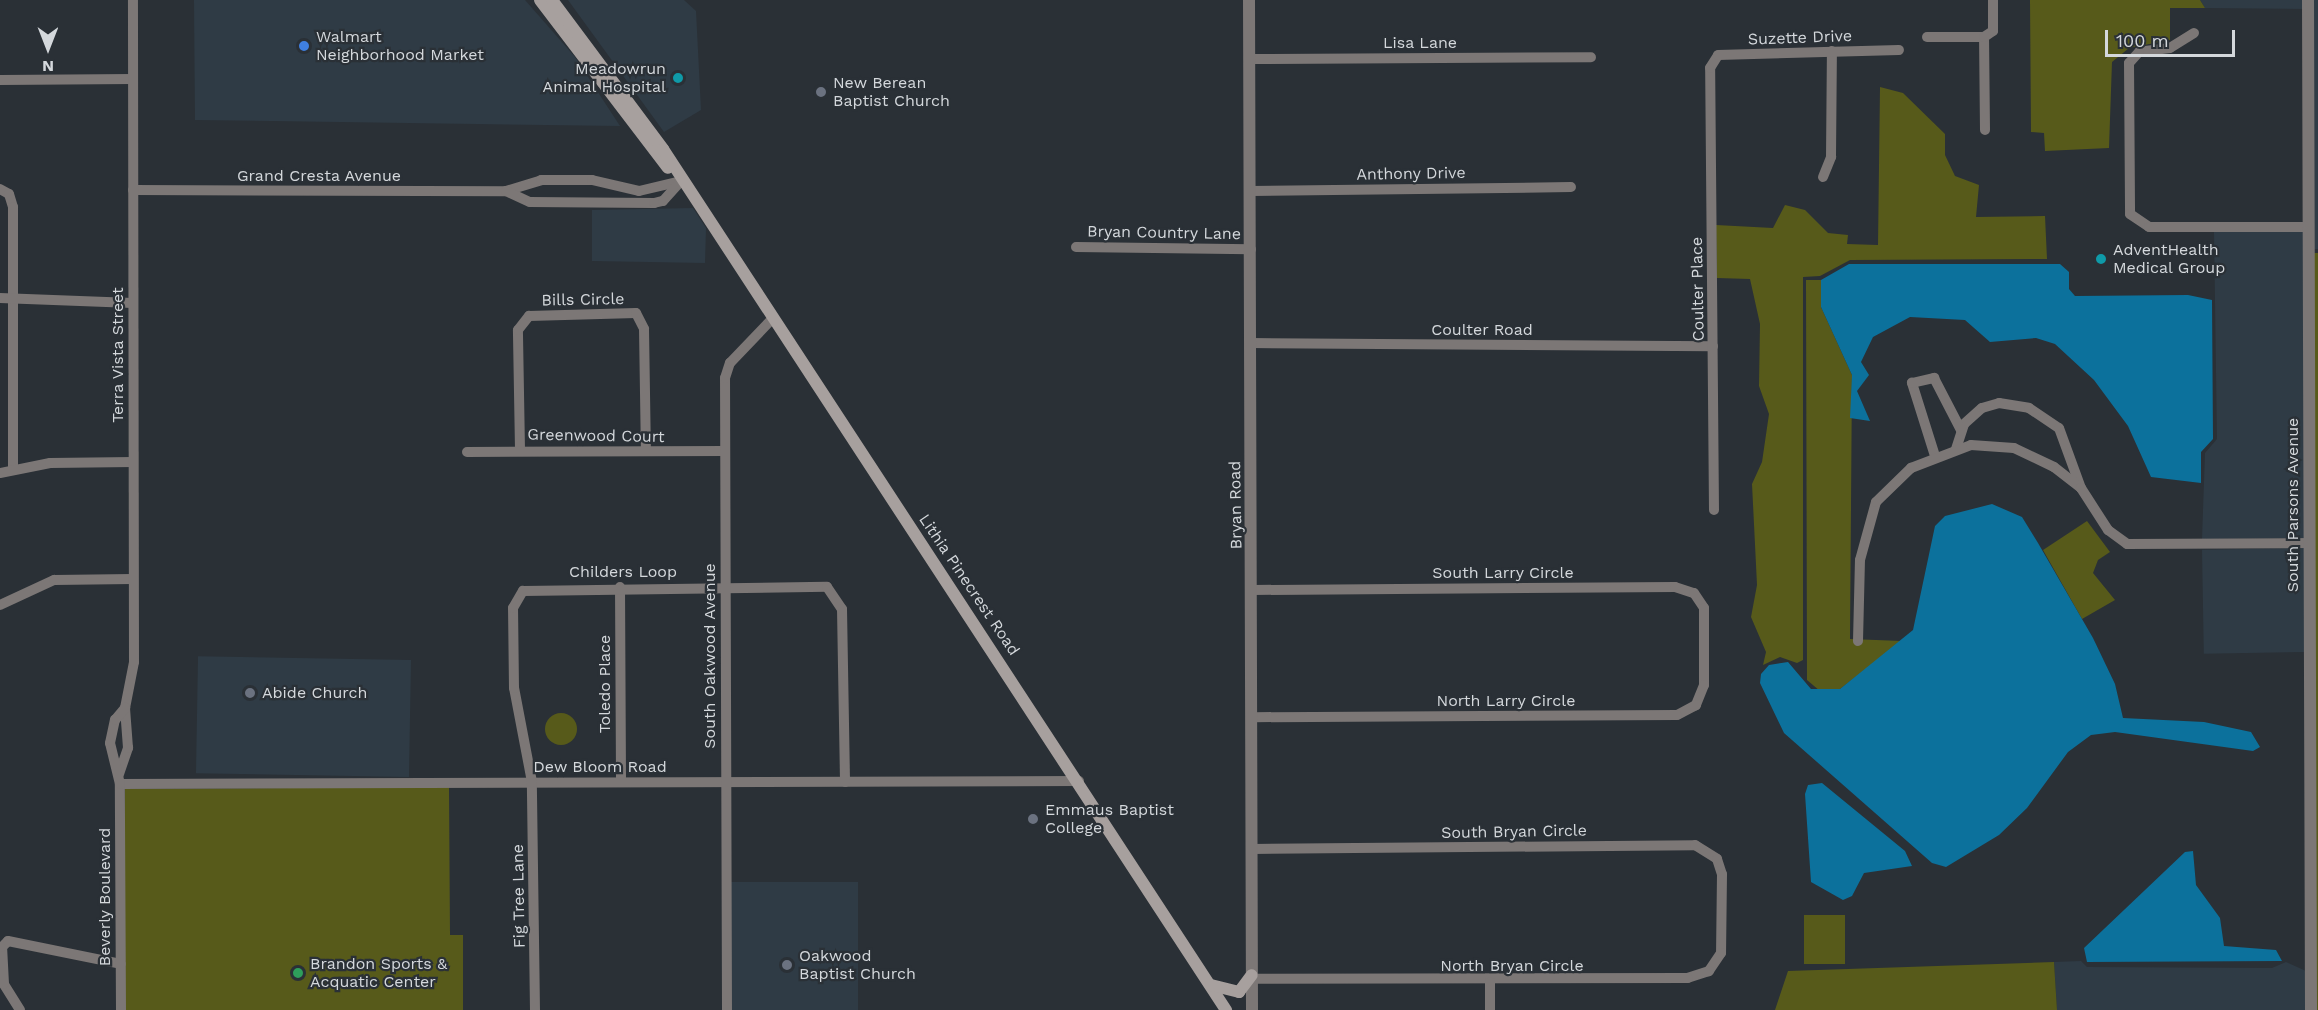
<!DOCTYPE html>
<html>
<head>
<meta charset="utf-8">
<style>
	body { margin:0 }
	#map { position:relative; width:2318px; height:1010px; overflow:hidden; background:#2a3036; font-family:"Work Sans",sans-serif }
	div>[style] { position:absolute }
	.built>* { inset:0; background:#2f3b45; transform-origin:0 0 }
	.green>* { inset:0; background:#575a1a; transform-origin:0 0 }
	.round { border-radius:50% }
	.water>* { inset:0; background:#0c719c }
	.minor>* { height:10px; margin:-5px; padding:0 5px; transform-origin:5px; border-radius:5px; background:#7c7776 }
	.tertiary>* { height:12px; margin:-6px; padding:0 6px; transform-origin:6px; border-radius:6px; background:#7c7776 }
	.secondary>* { height:12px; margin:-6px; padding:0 6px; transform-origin:6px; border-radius:6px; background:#a7a09e }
	.dots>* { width:16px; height:16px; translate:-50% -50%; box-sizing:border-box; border:3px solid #2a3036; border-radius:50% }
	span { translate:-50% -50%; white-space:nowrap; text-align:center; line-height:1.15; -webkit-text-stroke:4.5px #2a3036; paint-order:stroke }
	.poi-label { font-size:16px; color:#d4d8dc }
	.left { translate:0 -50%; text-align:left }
	.right { translate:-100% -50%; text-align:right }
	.street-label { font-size:16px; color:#d4d8dc }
	.north { position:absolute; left:18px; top:18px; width:60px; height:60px; -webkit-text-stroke:4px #2a3036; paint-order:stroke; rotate:180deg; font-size:16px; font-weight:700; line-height:24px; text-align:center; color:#d4d8dc }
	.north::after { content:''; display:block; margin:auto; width:21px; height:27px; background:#d4d8dc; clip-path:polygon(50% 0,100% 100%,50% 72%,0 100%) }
	.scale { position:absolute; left:2105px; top:30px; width:130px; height:27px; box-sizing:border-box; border:3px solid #d4d8dc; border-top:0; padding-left:8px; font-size:18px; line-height:21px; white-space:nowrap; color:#d4d8dc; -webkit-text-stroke:4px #2a3036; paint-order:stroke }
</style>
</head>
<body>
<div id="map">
	<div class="built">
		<i style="clip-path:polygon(194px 0,525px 0,575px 57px,620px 126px,195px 120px)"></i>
		<i style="clip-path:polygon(568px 0,684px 0,696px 11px,701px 110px,664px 132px)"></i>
		<i style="clip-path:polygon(2200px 0,2304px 0,2304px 9px,2205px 8px)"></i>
		<i style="left:2313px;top:0;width:5px;height:249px"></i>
		<i style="clip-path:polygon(693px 208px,706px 228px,705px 263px,592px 261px,592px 210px)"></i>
		<i style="clip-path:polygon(2214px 232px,2304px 232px,2304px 538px,2202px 539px,2205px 453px,2217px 439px)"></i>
		<i style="left:2305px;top:548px;width:104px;height:103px;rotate:89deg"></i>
		<i style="left:411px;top:660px;width:117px;height:213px;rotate:91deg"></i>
		<i style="left:731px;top:882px;width:127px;height:128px"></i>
		<i style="clip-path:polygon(2081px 961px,2087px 967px,2272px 968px,2286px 962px,2306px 971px,2307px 1010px,2057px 1010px,2054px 962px)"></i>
	</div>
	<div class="green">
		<i style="clip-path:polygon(2030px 0,2200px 0,2205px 8px,2170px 8px,2170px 40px,2129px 48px,2112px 62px,2109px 148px,2045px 151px,2044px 133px,2031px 132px)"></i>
		<i style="clip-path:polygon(1880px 87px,1903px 93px,1945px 134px,1945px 155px,1955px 176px,1979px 185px,1976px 217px,2045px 216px,2047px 259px,1850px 260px,1820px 276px,1803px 277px,1803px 660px,1797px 663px,1780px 657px,1763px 665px,1766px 652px,1751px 617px,1757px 585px,1752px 484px,1762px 462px,1769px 414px,1759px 386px,1760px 324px,1750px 279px,1717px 278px,1716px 225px,1773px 228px,1785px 205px,1805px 210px,1828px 233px,1848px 235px,1847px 244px,1878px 245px)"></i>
		<i style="clip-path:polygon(2309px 253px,2318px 253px,2318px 1010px,2311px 1010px)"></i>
		<i style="clip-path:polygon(1806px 280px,1821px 280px,1821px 307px,1852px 375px,1850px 639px,1902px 641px,1840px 689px,1820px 691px,1807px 680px)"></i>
		<i style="clip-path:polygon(2087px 521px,2110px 552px,2098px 560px,2093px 573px,2115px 600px,2082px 619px,2043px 550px)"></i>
		<i class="round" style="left:545px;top:713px;width:32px;height:32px"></i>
		<i style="clip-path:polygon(449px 787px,450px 935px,463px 935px,463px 1010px,125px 1010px,125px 789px)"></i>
		<i style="left:1804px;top:915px;width:41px;height:49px"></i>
		<i style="clip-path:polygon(2054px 962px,2057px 1010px,1775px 1010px,1788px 971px)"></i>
	</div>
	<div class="water">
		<i style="clip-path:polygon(1849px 264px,2060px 264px,2069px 272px,2069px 289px,2075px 296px,2188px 295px,2212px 300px,2213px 439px,2201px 452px,2201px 483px,2151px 477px,2128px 426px,2094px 380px,2055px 344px,2036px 338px,1990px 342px,1965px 320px,1910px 317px,1873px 337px,1861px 362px,1869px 375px,1857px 391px,1870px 421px,1850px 418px,1852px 375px,1821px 307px,1821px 280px)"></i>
		<i style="clip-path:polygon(1992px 504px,2022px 517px,2038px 543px,2093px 638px,2115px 684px,2123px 718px,2204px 722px,2251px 732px,2260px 747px,2253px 751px,2115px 732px,2091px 735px,2068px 752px,2027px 808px,1999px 835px,1946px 867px,1932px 863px,1784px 733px,1760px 683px,1761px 674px,1769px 665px,1788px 662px,1811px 689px,1840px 689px,1913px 630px,1935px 526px,1945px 516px)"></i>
		<i style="clip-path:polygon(1822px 783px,1905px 851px,1912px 866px,1864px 873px,1852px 896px,1843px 900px,1811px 882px,1805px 794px,1808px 785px)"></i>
		<i style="clip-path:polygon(2193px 851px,2196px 885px,2220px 918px,2224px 946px,2276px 950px,2282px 961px,2087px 962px,2084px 948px,2185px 852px)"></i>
	</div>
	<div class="minor">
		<i style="left:2194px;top:33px;width:28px;rotate:148deg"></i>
		<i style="left:2170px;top:48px;width:31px;rotate:173deg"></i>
		<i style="left:2139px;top:52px;width:15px;rotate:132deg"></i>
		<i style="left:2129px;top:63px;width:151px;rotate:89.6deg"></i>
		<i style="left:2130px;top:214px;width:23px;rotate:34deg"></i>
		<i style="left:2149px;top:227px;width:160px"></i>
		<i style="left:1927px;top:37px;width:57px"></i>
		<i style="left:1249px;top:59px;width:342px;rotate:-0.3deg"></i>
		<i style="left:0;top:80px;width:133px;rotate:-0.4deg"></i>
		<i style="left:1985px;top:130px;width:93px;rotate:-90.6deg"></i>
		<i style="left:1984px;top:37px;width:11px;rotate:-34deg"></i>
		<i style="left:1993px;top:31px;width:31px;rotate:-90deg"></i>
		<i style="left:1823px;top:177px;width:22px;rotate:-68deg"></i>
		<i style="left:1831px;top:157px;width:106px;rotate:-89.5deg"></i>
		<i style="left:0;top:189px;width:10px;rotate:29deg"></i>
		<i style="left:9px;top:194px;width:14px;rotate:73deg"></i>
		<i style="left:13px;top:207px;width:263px;rotate:90deg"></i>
		<i style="left:133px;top:190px;width:373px;rotate:0.2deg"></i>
		<i style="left:506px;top:191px;width:37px;rotate:-17deg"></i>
		<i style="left:541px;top:180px;width:51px"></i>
		<i style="left:592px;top:180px;width:48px;rotate:13.2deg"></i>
		<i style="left:639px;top:191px;width:43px;rotate:-13.4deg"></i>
		<i style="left:506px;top:191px;width:26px;rotate:25deg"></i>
		<i style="left:530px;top:202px;width:124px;rotate:0.5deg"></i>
		<i style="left:654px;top:203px;width:9px;rotate:-13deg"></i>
		<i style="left:663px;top:201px;width:27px;rotate:-48deg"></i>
		<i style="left:1251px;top:191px;width:320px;rotate:-0.7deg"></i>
		<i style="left:1076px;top:247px;width:175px;rotate:0.7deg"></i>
		<i style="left:0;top:298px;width:133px;rotate:2.2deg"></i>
		<i style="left:1251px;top:343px;width:462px;rotate:0.4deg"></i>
		<i style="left:1956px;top:449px;width:26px;rotate:-72deg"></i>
		<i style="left:1964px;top:424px;width:24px;rotate:-42deg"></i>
		<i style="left:1982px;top:408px;width:18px;rotate:-16deg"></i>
		<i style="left:1999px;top:403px;width:30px;rotate:9deg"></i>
		<i style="left:2029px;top:408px;width:36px;rotate:34deg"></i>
		<i style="left:2059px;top:428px;width:64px;rotate:69.9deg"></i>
		<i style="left:520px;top:450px;width:120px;rotate:-91deg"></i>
		<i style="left:518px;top:330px;width:18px;rotate:-52deg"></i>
		<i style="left:529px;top:316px;width:107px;rotate:-1.6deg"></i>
		<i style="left:636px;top:313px;width:18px;rotate:63deg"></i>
		<i style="left:644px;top:329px;width:122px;rotate:89.1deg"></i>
		<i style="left:467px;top:452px;width:258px;rotate:-0.2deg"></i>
		<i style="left:1935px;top:456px;width:77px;rotate:-107.5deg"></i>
		<i style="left:1912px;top:383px;width:23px;rotate:-13deg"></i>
		<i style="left:1934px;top:378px;width:59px;rotate:62.6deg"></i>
		<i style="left:0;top:473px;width:51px;rotate:-11.3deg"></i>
		<i style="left:50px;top:463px;width:83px;rotate:-0.7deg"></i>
		<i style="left:1714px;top:510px;width:442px;rotate:-90.5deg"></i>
		<i style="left:1710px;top:68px;width:15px;rotate:-58deg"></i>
		<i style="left:1718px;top:55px;width:181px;rotate:-1.6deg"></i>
		<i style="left:620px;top:587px;width:195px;rotate:89.7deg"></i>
		<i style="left:1253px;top:590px;width:422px;rotate:-0.4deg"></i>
		<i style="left:1675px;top:587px;width:20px;rotate:18deg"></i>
		<i style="left:1694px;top:593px;width:18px;rotate:56deg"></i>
		<i style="left:1704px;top:608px;width:77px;rotate:90deg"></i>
		<i style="left:1704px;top:685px;width:22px;rotate:112deg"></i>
		<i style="left:1696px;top:705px;width:21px;rotate:152deg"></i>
		<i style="left:1677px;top:715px;width:423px;rotate:179.7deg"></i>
		<i style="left:0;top:605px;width:60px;rotate:-24.8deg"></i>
		<i style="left:54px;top:580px;width:78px;rotate:-0.7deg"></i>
		<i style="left:1858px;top:641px;width:81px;rotate:-88.6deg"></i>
		<i style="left:1860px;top:560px;width:60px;rotate:-74.6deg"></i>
		<i style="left:1876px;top:502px;width:49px;rotate:-44.2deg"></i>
		<i style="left:1911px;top:468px;width:64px;rotate:-21deg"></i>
		<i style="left:1971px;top:445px;width:43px;rotate:4deg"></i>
		<i style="left:2014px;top:448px;width:44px;rotate:25.4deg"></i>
		<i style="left:2054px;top:467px;width:34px;rotate:38deg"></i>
		<i style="left:2081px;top:488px;width:50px;rotate:57.3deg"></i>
		<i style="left:2108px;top:530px;width:24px;rotate:36deg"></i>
		<i style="left:2127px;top:544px;width:182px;rotate:-0.3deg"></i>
		<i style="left:119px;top:774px;width:28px;rotate:-71deg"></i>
		<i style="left:128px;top:748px;width:40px;rotate:-94.3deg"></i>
		<i style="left:125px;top:708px;width:47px;rotate:-78.9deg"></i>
		<i style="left:134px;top:662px;width:662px;rotate:-90.09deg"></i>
		<i style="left:120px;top:784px;width:959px;rotate:-0.18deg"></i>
		<i style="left:1252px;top:849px;width:443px;rotate:-0.5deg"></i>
		<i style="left:1695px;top:845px;width:26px;rotate:32deg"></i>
		<i style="left:1717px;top:859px;width:16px;rotate:72deg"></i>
		<i style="left:1722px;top:874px;width:79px;rotate:90.7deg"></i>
		<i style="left:1721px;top:953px;width:22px;rotate:124deg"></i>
		<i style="left:1709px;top:971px;width:22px;rotate:162deg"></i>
		<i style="left:1688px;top:978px;width:436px;rotate:179.9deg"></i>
		<i style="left:20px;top:1010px;width:31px;rotate:-122deg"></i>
		<i style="left:4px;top:984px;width:37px;rotate:-93deg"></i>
		<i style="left:2px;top:947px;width:8px;rotate:-45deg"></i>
		<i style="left:8px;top:941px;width:115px;rotate:11.5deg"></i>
		<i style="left:121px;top:1010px;width:226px;rotate:-90.3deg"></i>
		<i style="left:120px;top:784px;width:42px;rotate:-103.7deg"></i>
		<i style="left:110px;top:743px;width:24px;rotate:-78deg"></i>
		<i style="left:115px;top:720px;width:16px;rotate:-50deg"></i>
		<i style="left:535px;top:1010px;width:228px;rotate:-90.8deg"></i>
		<i style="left:532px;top:782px;width:96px;rotate:-100.8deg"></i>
		<i style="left:514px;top:688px;width:80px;rotate:-90.7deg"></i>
		<i style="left:513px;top:608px;width:20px;rotate:-60deg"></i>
		<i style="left:523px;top:591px;width:304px;rotate:-0.8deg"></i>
		<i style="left:827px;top:587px;width:27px;rotate:56deg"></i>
		<i style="left:842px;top:609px;width:173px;rotate:89deg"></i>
		<i style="left:727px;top:1010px;width:632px;rotate:-90.18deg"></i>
		<i style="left:725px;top:378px;width:16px;rotate:-72deg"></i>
		<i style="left:730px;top:363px;width:61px;rotate:-46.3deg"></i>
		<i style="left:1490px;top:1010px;width:28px;rotate:-90deg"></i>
	</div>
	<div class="tertiary">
		<i style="left:1249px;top:0;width:1010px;rotate:89.83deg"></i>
		<i style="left:2308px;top:0;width:1010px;rotate:89.83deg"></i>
	</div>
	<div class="secondary">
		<i style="left:540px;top:0;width:211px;rotate:52.7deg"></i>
		<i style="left:552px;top:0;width:186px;rotate:53.3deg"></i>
		<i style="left:663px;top:149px;width:1029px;rotate:56.82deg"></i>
		<i style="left:1211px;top:985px;width:29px;rotate:14deg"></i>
		<i style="left:1239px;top:992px;width:21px;rotate:-53deg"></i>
	</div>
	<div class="dots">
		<i style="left:304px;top:46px;background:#3f7fe0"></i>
		<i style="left:678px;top:78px;background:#0f9aa8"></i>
		<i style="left:821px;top:92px;background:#6b7280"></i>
		<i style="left:2101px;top:259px;background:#0f9aa8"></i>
		<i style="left:250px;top:693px;background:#6b7280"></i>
		<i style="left:1033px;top:819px;background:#6b7280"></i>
		<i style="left:787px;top:965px;background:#6b7280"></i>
		<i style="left:298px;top:973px;background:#2e9e5b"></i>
	</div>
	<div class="poi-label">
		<span class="left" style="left:316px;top:46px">Walmart<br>Neighborhood Market</span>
		<span class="right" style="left:666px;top:78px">Meadowrun<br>Animal Hospital</span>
		<span class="left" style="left:833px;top:92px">New Berean<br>Baptist Church</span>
		<span class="left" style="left:2113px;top:259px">AdventHealth<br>Medical Group</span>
		<span class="left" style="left:262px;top:693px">Abide Church</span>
		<span class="left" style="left:1045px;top:819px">Emmaus Baptist<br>College</span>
		<span class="left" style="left:799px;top:965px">Oakwood<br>Baptist Church</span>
		<span class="left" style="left:310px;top:973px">Brandon Sports &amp;<br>Acquatic Center</span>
	</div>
	<div class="street-label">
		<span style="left:1800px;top:38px;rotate:-2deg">Suzette Drive</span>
		<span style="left:1420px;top:43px">Lisa Lane</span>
		<span style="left:1411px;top:174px;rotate:-1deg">Anthony Drive</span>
		<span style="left:319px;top:176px">Grand Cresta Avenue</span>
		<span style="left:1164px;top:233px;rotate:1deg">Bryan Country Lane</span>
		<span style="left:1698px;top:289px;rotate:-91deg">Coulter Place</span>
		<span style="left:583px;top:300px;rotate:-1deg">Bills Circle</span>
		<span style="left:1482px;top:330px">Coulter Road</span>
		<span style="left:118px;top:355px;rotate:-90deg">Terra Vista Street</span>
		<span style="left:596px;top:436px;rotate:1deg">Greenwood Court</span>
		<span style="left:1236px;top:505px;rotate:-91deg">Bryan Road</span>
		<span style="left:2293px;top:505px;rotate:-90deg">South Parsons Avenue</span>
		<span style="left:623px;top:572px">Childers Loop</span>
		<span style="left:1503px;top:573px">South Larry Circle</span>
		<span style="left:969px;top:585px;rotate:56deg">Lithia Pinecrest Road</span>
		<span style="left:710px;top:656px;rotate:-90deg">South Oakwood Avenue</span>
		<span style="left:605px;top:684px;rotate:-90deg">Toledo Place</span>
		<span style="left:1506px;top:701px">North Larry Circle</span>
		<span style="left:600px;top:767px">Dew Bloom Road</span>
		<span style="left:1514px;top:832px;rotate:-1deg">South Bryan Circle</span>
		<span style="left:519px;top:896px;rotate:-91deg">Fig Tree Lane</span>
		<span style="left:105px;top:897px;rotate:-90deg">Beverly Boulevard</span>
		<span style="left:1512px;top:966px">North Bryan Circle</span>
	</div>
	<div class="north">N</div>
	<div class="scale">100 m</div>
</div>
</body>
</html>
